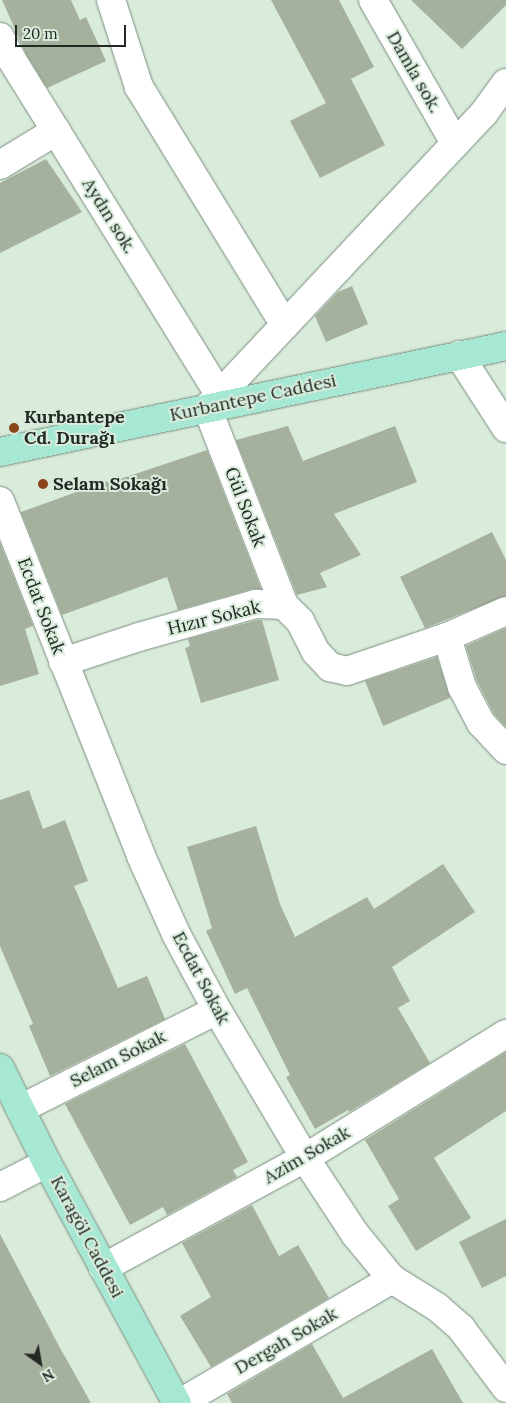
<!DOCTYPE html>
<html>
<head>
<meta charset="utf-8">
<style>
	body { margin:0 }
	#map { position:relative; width:506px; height:1403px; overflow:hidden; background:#d9ecdc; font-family:Lora,serif }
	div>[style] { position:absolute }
	.building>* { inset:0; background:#a6b19d }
	.roads { filter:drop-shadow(0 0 1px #7c8d7f) drop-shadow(0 0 1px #7c8d7f) }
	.minor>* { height:28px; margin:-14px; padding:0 14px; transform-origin:14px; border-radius:14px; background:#fff }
	.major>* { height:28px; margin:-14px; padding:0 14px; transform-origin:14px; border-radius:14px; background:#a7e8d4 }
	.dots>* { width:14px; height:14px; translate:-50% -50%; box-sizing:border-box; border:2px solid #d9ecdc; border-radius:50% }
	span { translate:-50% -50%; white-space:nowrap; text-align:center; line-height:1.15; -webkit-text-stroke:4px #d9ecdc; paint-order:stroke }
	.street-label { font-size:18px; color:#222923 }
	.poi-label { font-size:18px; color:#222923; font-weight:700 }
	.left { translate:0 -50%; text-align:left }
	.north { position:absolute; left:15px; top:1338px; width:50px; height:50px; -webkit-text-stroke:4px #d9ecdc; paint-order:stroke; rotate:148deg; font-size:14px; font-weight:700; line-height:20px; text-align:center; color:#222923 }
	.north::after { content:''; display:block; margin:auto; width:18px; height:22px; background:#222923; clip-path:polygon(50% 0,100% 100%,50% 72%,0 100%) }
	.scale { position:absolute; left:15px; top:25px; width:111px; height:22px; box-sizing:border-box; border:2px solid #222923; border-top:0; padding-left:6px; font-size:15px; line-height:18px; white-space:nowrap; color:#222923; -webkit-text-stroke:4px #d9ecdc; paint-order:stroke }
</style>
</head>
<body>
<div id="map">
	<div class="building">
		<i style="clip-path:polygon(2px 0,71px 0,80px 20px,86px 17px,106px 61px,47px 88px,26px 54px)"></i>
		<i style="clip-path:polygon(271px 0,339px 0,374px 67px,351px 79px,385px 145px,320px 178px,290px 121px,326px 103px)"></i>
		<i style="clip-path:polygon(411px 0,506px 0,506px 5px,462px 49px)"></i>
		<i style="clip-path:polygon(46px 159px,82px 212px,0 253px,0 183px)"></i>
		<i style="clip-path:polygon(352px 286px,368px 324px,326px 342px,315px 316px,338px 292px)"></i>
		<i style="clip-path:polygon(288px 426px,303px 461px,395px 426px,417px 482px,334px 514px,361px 555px,320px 573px,327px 587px,297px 595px,236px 440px)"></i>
		<i style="clip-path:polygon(207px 450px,261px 589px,252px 589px,178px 610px,167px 577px,62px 615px,21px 512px,107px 481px,108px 483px)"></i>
		<i style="clip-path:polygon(492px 532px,506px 560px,506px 596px,425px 628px,400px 577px)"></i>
		<i style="clip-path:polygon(0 543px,33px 626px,25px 629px,39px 674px,0 686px)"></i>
		<i style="clip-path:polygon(258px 620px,262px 620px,279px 680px,201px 703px,185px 648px,190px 646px,188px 639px)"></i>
		<i style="clip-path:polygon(506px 628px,506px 727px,494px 714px,477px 681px,466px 646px)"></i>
		<i style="clip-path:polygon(437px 657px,450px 698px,383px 726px,365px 681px)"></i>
		<i style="clip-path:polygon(29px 790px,43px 829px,65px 820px,88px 881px,74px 886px,118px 988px,147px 976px,165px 1019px,50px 1076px,29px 1026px,33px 1024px,0 946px,0 800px)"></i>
		<i style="clip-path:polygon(256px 826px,280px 904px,295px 937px,367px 897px,374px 909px,443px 864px,475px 912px,392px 967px,410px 1001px,398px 1008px,430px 1063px,349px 1112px,348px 1110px,315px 1129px,286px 1077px,290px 1075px,247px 988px,235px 994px,206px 931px,212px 928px,187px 847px)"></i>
		<i style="clip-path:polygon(185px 1044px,248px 1162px,233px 1170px,237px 1177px,167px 1215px,163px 1207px,130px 1225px,65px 1104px)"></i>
		<i style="clip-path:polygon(506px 1052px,506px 1111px,434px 1158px,471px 1218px,416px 1251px,388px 1206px,399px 1199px,365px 1140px)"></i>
		<i style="clip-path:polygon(252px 1205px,279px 1256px,298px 1245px,329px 1298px,211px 1367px,180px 1316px,211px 1297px,182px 1243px)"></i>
		<i style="clip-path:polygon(506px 1219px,506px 1276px,482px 1288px,459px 1242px)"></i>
		<i style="clip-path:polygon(0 1234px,59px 1346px,91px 1403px,0 1403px)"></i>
		<i style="clip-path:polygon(312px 1344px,343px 1398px,432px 1349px,463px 1403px,232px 1403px,227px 1394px)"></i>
	</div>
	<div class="roads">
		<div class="minor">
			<i style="left:111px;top:0;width:91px;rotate:72.2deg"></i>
			<i style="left:139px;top:87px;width:279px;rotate:58.5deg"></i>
			<i style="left:373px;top:0;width:165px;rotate:60.2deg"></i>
			<i style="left:0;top:37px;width:26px;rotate:62deg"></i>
			<i style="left:12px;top:60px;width:393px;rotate:58.2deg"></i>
			<i style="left:0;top:165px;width:66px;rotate:-31.3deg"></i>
			<i style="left:459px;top:355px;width:87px;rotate:57.2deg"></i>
			<i style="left:0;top:501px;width:382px;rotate:68.3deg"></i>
			<i style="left:141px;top:856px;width:85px;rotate:65.8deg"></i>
			<i style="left:176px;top:934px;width:86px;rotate:61.7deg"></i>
			<i style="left:217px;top:1010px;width:172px;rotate:59.3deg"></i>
			<i style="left:305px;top:1158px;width:91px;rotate:56.7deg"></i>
			<i style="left:355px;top:1234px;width:58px;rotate:50.6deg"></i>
			<i style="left:392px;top:1279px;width:53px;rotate:31.9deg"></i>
			<i style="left:437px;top:1307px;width:32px;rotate:41deg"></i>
			<i style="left:461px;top:1328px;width:75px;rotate:53.1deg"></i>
			<i style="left:284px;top:605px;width:212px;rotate:-111.3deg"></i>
			<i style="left:207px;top:408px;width:405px;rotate:-46.8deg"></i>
			<i style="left:484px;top:113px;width:37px;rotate:-54deg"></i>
			<i style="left:447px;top:637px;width:52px;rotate:73.3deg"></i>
			<i style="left:462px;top:687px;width:41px;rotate:62.2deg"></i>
			<i style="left:481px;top:723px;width:37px;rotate:47deg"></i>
			<i style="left:63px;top:662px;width:80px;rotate:-18.2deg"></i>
			<i style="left:139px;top:637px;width:122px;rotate:-15.8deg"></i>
			<i style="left:256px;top:604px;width:28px;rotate:2deg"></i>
			<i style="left:284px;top:605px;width:23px;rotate:45deg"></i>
			<i style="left:300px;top:621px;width:35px;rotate:63deg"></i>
			<i style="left:316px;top:652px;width:21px;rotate:47deg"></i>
			<i style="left:330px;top:667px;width:17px;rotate:13deg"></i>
			<i style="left:347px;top:671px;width:106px;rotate:-18.8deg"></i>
			<i style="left:447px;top:637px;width:64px;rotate:-23.8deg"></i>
			<i style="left:20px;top:1109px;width:220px;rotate:-26.7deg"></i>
			<i style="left:0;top:1187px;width:53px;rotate:-27.1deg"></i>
			<i style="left:103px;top:1268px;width:230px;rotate:-28.6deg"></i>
			<i style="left:305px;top:1158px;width:236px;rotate:-31.7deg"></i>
			<i style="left:180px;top:1403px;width:246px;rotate:-30.3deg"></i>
		</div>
		<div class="major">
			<i style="left:0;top:452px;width:517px;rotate:-11.83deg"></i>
			<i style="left:0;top:1068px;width:106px;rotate:63.7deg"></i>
			<i style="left:47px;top:1163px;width:273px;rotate:61.6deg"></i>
		</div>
	</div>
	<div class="dots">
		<i style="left:14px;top:428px;background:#894519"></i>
		<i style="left:43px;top:484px;background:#894519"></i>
	</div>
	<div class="street-label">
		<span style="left:414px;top:72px;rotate:60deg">Damla sok.</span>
		<span style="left:109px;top:216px;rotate:58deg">Aydın sok.</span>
		<span style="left:253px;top:398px;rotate:-12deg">Kurbantepe Caddesi</span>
		<span style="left:245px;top:507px;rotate:69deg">Gül Sokak</span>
		<span style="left:41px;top:606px;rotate:69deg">Ecdat Sokak</span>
		<span style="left:214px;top:618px;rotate:-14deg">Hızır Sokak</span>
		<span style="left:201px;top:978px;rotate:62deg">Ecdat Sokak</span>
		<span style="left:118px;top:1059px;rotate:-27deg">Selam Sokak</span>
		<span style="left:307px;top:1155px;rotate:-30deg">Azim Sokak</span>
		<span style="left:87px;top:1237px;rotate:62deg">Karagöl Caddesi</span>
		<span style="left:286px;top:1341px;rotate:-30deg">Dergah Sokak</span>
	</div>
	<div class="poi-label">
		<span class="left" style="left:24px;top:428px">Kurbantepe<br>Cd. Durağı</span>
		<span class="left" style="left:53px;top:484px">Selam Sokağı</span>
	</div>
	<div class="north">N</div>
	<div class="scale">20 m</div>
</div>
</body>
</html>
